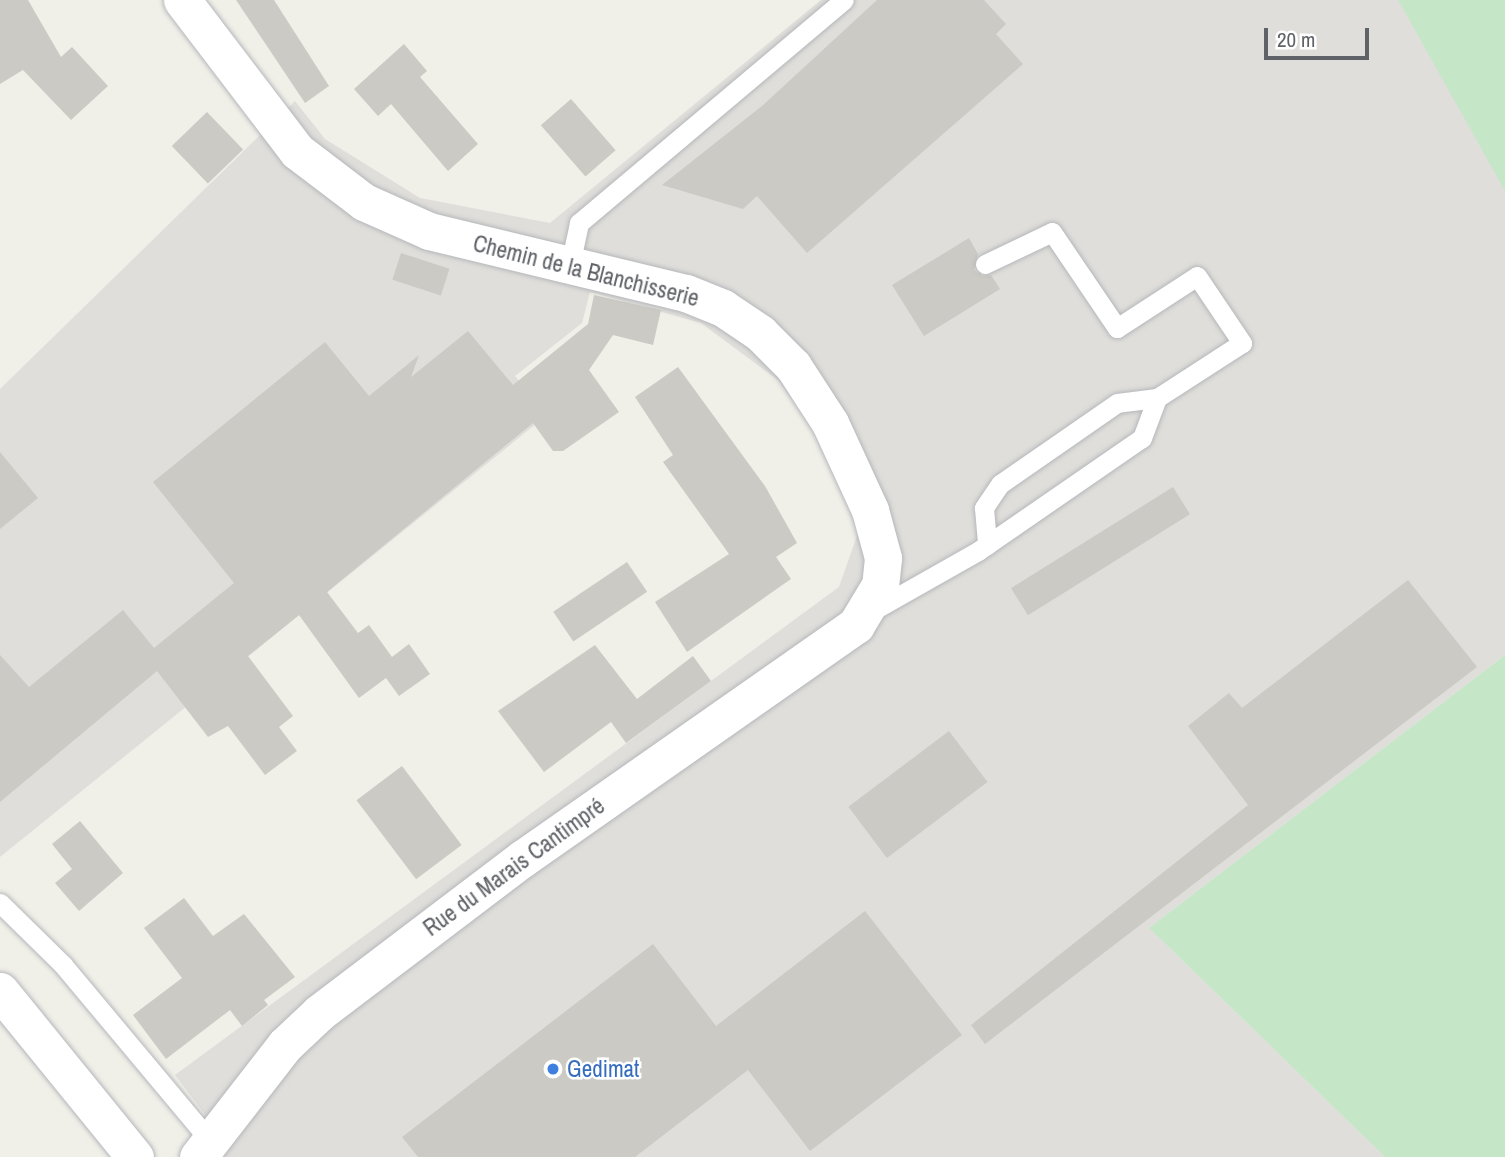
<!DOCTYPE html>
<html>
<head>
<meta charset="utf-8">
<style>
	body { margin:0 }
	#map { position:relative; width:1505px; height:1157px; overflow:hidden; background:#f0efe8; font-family:"Archivo Narrow",sans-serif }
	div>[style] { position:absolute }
	.industrial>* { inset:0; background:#dfdeda }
	.green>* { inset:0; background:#c6e6c8 }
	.building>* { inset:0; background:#cccac4; transform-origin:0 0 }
	.roads { filter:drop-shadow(0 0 2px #b5b7bb) drop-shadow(0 0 2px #b5b7bb) }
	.service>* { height:19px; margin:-9.5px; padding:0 9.5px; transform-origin:9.5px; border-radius:9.5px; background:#fff }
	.minor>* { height:37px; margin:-18.5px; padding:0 18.5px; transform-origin:18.5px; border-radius:18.5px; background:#fff }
	.dots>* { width:19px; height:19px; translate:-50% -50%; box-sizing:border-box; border:4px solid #fff; border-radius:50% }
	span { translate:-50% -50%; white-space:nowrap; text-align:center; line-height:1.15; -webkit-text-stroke:5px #fff; paint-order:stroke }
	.street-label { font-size:23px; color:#5f6267 }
	.shop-label { font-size:23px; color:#366cbe }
	.left { translate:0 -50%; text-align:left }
	.scale { position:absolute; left:1264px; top:28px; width:105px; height:32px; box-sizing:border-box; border:4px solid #5f6267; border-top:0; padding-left:9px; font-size:21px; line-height:24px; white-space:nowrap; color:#5f6267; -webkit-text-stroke:5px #fff; paint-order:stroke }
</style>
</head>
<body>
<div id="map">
	<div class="industrial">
		<i style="clip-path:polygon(821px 0,1449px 0,1505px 135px,1505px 655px,1149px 928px,1385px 1157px,202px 1157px,213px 1125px,175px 1075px,839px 587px,859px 530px,811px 425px,778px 380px,701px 323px,590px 292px,582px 323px,515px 376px,547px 415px,0 857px,0 389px,295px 101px,325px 139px,420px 198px,550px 223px)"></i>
	</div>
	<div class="green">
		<i style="clip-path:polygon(1398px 0,1505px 0,1505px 191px)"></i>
		<i style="clip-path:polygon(1505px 655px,1505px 1157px,1385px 1157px,1149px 928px)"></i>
	</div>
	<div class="building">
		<i style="clip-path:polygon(0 0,28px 0,61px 57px,72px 47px,108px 86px,71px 120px,23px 70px,0 84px)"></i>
		<i style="clip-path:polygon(236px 0,274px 0,329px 86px,305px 103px)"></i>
		<i style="clip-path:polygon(877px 0,984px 0,1006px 24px,996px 34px,1023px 64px,807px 253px,757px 196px,743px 209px,662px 185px,762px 106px)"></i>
		<i style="clip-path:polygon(404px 44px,427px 71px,420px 77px,478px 144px,448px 171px,391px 104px,378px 116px,354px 89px)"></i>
		<i style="left:571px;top:99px;width:68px;height:40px;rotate:49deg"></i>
		<i style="left:207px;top:112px;width:52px;height:49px;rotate:46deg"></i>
		<i style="clip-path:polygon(969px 238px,978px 254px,974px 270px,983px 276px,991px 275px,1000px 289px,924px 336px,892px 285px)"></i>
		<i style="left:401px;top:253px;width:51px;height:28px;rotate:18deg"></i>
		<i style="clip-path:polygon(594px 295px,661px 310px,653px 345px,613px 335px,589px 370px,619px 412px,563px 451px,553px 451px,533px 423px,327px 592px,358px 633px,369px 625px,392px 657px,409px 644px,430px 674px,399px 696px,386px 678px,359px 698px,299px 615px,248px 656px,293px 716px,279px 727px,297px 751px,265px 775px,228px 726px,208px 737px,157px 671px,0 802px,0 655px,29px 687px,123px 610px,154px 648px,234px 583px,153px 482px,325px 342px,369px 396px,419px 355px,411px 377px,468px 331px,513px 385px,588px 324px)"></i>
		<i style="clip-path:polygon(678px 367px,765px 486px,797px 543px,776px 557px,791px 579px,687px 652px,655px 602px,729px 554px,663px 462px,673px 455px,635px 397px)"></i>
		<i style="clip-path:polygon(0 452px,38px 498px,0 529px)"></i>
		<i style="left:1173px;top:487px;width:32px;height:191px;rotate:58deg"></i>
		<i style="left:627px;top:562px;width:36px;height:89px;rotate:56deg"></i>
		<i style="clip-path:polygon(1408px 580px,1477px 667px,985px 1044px,971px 1025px,1248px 805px,1188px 726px,1229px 693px,1242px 708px)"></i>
		<i style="clip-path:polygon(595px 645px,637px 699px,693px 656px,711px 681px,626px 743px,611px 722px,544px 772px,498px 711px)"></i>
		<i style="left:949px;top:731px;width:64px;height:126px;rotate:53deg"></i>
		<i style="left:402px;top:766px;width:99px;height:57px;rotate:53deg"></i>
		<i style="clip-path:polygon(80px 821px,123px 873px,79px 911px,55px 883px,72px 869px,52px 844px)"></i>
		<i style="clip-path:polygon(184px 898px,213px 936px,244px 914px,295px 977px,264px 1000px,268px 1005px,242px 1026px,230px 1010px,166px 1059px,133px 1015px,182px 978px,144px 928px)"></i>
		<i style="clip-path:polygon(865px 911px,962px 1035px,810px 1151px,748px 1070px,635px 1157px,418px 1157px,402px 1137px,653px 944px,716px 1026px)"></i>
	</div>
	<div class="roads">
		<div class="service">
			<i style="left:985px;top:264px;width:74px;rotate:-25.5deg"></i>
			<i style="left:1052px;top:232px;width:116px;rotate:55.9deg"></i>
			<i style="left:1117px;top:328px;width:95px;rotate:-33deg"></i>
			<i style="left:1197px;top:276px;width:81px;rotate:56.1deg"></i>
			<i style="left:1242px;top:343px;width:101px;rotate:147.1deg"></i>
			<i style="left:1157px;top:398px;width:40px;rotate:172.9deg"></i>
			<i style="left:1117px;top:403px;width:142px;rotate:145.3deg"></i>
			<i style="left:1000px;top:484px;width:29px;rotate:124deg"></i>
			<i style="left:984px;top:508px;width:37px;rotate:85deg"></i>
			<i style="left:570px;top:265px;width:43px;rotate:-77.9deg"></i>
			<i style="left:579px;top:223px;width:346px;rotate:-40.1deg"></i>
			<i style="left:872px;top:611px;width:122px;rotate:-29.5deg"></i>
			<i style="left:978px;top:551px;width:199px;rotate:-34.6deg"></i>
			<i style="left:1142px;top:438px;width:43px;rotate:-69.4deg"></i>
			<i style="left:0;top:903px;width:88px;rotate:44.5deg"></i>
			<i style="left:63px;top:965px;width:232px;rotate:50.1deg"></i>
		</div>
		<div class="minor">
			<i style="left:182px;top:0;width:190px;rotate:52.7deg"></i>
			<i style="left:297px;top:151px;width:84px;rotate:37.3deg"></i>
			<i style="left:364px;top:202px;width:71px;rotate:24deg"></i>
			<i style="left:429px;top:231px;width:264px;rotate:13.6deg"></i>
			<i style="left:686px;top:293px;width:40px;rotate:22deg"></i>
			<i style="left:723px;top:308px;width:45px;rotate:34deg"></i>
			<i style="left:760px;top:333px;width:47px;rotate:45deg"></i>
			<i style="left:793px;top:366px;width:68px;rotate:57deg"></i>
			<i style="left:830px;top:423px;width:96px;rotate:65.3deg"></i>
			<i style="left:870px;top:510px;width:50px;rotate:74.8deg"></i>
			<i style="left:883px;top:558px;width:27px;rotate:96deg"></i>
			<i style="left:880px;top:585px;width:47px;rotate:121deg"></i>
			<i style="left:856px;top:625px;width:406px;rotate:145deg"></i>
			<i style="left:523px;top:858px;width:256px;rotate:142.8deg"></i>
			<i style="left:319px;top:1013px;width:47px;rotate:136.7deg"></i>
			<i style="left:285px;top:1045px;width:142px;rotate:127.8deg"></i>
			<i style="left:0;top:991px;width:214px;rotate:50.9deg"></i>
		</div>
	</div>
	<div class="dots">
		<i style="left:553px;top:1069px;background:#3f7fe0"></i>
	</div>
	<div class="street-label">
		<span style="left:586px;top:271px;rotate:14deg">Chemin de la Blanchisserie</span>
		<span style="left:514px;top:867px;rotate:-36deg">Rue du Marais Cantimpré</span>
	</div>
	<div class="shop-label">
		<span class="left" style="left:567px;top:1069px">Gedimat</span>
	</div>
	<div class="scale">20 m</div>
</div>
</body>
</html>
